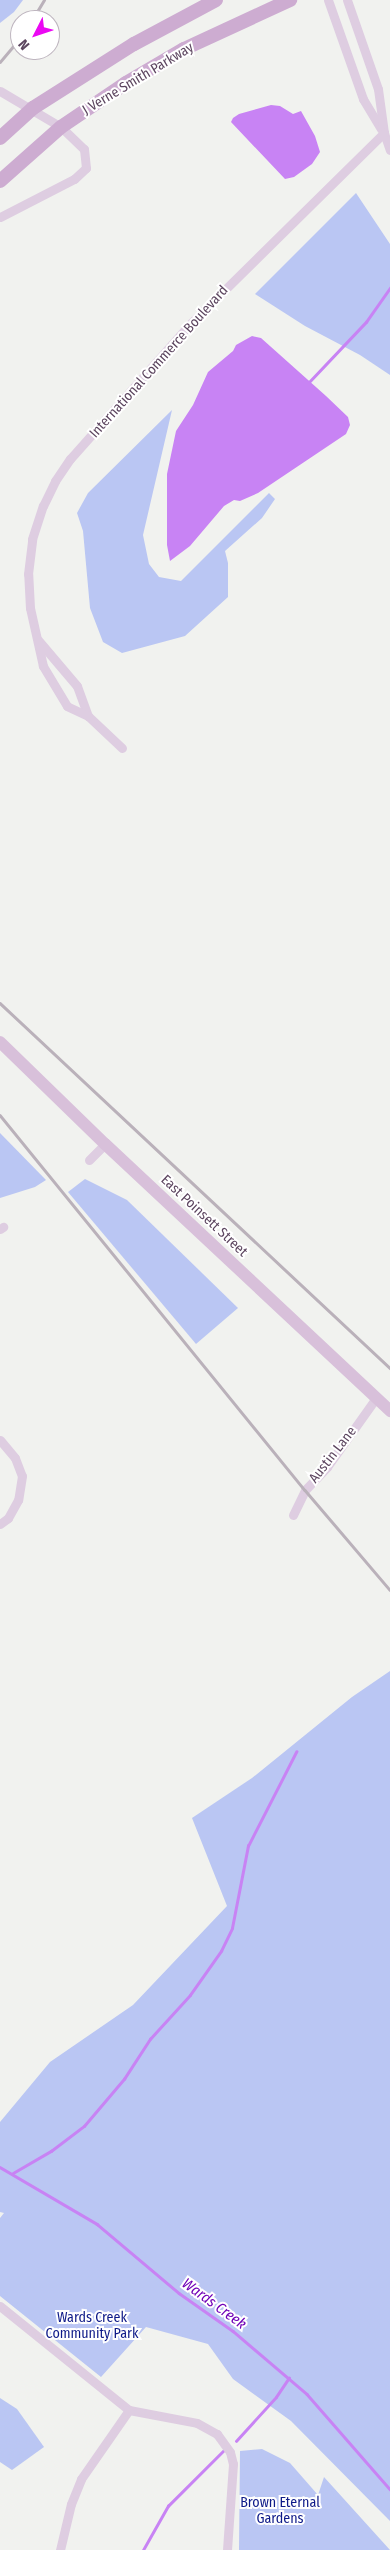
<!DOCTYPE html>
<html>
<head>
<meta charset="utf-8">
<style>
	body { margin:0 }
	#map { position:relative; width:390px; height:2550px; overflow:hidden; background:#f1f2ef; font-family:"Fira Sans Condensed",sans-serif }
	div>[style] { position:absolute }
	.green>* { inset:0; background:#bac6f3 }
	.water>* { inset:0; background:#c883f4 }
	.stream>* { height:2.5px; margin:-1.25px; padding:0 1.25px; transform-origin:1.25px; border-radius:1.25px; background:#c883f4 }
	.minor>* { height:9px; margin:-4.5px; padding:0 4.5px; transform-origin:4.5px; border-radius:4.5px; background:#decde1 }
	.secondary>* { height:12px; margin:-6px; padding:0 6px; transform-origin:6px; border-radius:6px; background:#d8c0da }
	.primary>* { height:14px; margin:-7px; padding:0 7px; transform-origin:7px; border-radius:7px; background:#cdacd1 }
	.rail>* { height:2.5px; margin:-1.25px; padding:0 1.25px; transform-origin:1.25px; border-radius:1.25px; background:#bab1ba }
	span { translate:-50% -50%; white-space:nowrap; text-align:center; line-height:1.15; -webkit-text-stroke:4px #fff; paint-order:stroke }
	.street-label { font-size:14px; color:#5c455f }
	.park-label { font-size:14px; color:#0e1a88 }
	.water-label { font-size:15px; color:#7000b7; font-style:italic }
	.north { position:absolute; left:10px; top:10px; width:50px; height:50px; box-sizing:border-box; background:#fff; border:1px solid #beb5bf; border-radius:50%; rotate:229deg; font-size:14px; font-weight:700; line-height:20px; text-align:center; color:#5c455f }
	.north::after { content:''; display:block; margin:auto; width:18px; height:22px; background:#eb08f3; clip-path:polygon(50% 0,100% 100%,50% 72%,0 100%) }
</style>
</head>
<body>
<div id="map">
	<div class="green">
		<i style="clip-path:polygon(0 0,23px 0,14px 12px,0 23px)"></i>
		<i style="clip-path:polygon(356px 193px,390px 244px,390px 375px,360px 355px,305px 326px,255px 294px)"></i>
		<i style="clip-path:polygon(172px 410px,143px 535px,149px 564px,159px 577px,181px 581px,269px 493px,275px 499px,262px 518px,225px 551px,228px 563px,228px 597px,185px 636px,122px 653px,103px 642px,90px 608px,83px 531px,77px 513px,88px 493px)"></i>
		<i style="clip-path:polygon(0 1133px,46px 1180px,35px 1187px,0 1198px)"></i>
		<i style="clip-path:polygon(85px 1179px,127px 1200px,238px 1308px,196px 1344px,68px 1192px)"></i>
		<i style="clip-path:polygon(390px 1671px,390px 2521px,291px 2421px,233px 2379px,208px 2344px,146px 2327px,101px 2377px,0 2296px,0 2218px,4px 2213px,0 2212px,0 2122px,50px 2062px,133px 2005px,227px 1906px,192px 1818px,252px 1778px,352px 1697px)"></i>
		<i style="clip-path:polygon(0 2398px,17px 2409px,44px 2447px,12px 2470px,0 2462px)"></i>
		<i style="clip-path:polygon(262px 2449px,290px 2463px,318px 2495px,324px 2477px,390px 2550px,239px 2550px,240px 2451px)"></i>
	</div>
	<div class="water">
		<i style="clip-path:polygon(271px 105px,280px 106px,293px 114px,301px 111px,315px 136px,320px 152px,312px 164px,294px 177px,285px 179px,231px 122px,233px 118px,239px 114px)"></i>
		<i style="clip-path:polygon(252px 336px,261px 338px,326px 396px,348px 417px,350px 425px,346px 434px,258px 493px,240px 501px,234px 500px,224px 506px,190px 546px,170px 561px,167px 545px,167px 474px,176px 431px,193px 405px,208px 372px,233px 351px,236px 345px)"></i>
	</div>
	<div class="stream">
		<i style="left:309px;top:382px;width:83px;rotate:-46.5deg"></i>
		<i style="left:366px;top:322px;width:42px;rotate:-54.8deg"></i>
		<i style="left:0;top:2167px;width:113px;rotate:30.4deg"></i>
		<i style="left:97px;top:2224px;width:107px;rotate:40.1deg"></i>
		<i style="left:179px;top:2293px;width:66px;rotate:35.1deg"></i>
		<i style="left:233px;top:2331px;width:97px;rotate:40.4deg"></i>
		<i style="left:307px;top:2394px;width:126px;rotate:48.9deg"></i>
		<i style="left:13px;top:2173px;width:44px;rotate:-30.1deg"></i>
		<i style="left:51px;top:2151px;width:41px;rotate:-37.1deg"></i>
		<i style="left:84px;top:2126px;width:62px;rotate:-49.6deg"></i>
		<i style="left:124px;top:2079px;width:48px;rotate:-57deg"></i>
		<i style="left:150px;top:2039px;width:59px;rotate:-47.7deg"></i>
		<i style="left:190px;top:1995px;width:54px;rotate:-54.8deg"></i>
		<i style="left:221px;top:1951px;width:25px;rotate:-64deg"></i>
		<i style="left:232px;top:1928px;width:84px;rotate:-79deg"></i>
		<i style="left:248px;top:1846px;width:106px;rotate:-62.9deg"></i>
		<i style="left:236px;top:2441px;width:59px;rotate:-47.7deg"></i>
		<i style="left:276px;top:2397px;width:23px;rotate:-56deg"></i>
		<i style="left:143px;top:2550px;width:51px;rotate:-60.4deg"></i>
		<i style="left:168px;top:2506px;width:79px;rotate:-45deg"></i>
	</div>
	<div class="minor">
		<i style="left:328px;top:0;width:105px;rotate:70.5deg"></i>
		<i style="left:363px;top:99px;width:35px;rotate:59deg"></i>
		<i style="left:347px;top:0;width:94px;rotate:70.8deg"></i>
		<i style="left:378px;top:89px;width:44px;rotate:82.2deg"></i>
		<i style="left:384px;top:133px;width:18px;rotate:71deg"></i>
		<i style="left:0;top:91px;width:71px;rotate:30.5deg"></i>
		<i style="left:61px;top:127px;width:32px;rotate:44deg"></i>
		<i style="left:84px;top:149px;width:19px;rotate:84deg"></i>
		<i style="left:86px;top:168px;width:16px;rotate:137deg"></i>
		<i style="left:74px;top:179px;width:83px;rotate:152.8deg"></i>
		<i style="left:38px;top:640px;width:60px;rotate:49.7deg"></i>
		<i style="left:77px;top:686px;width:32px;rotate:70deg"></i>
		<i style="left:122px;top:748px;width:47px;rotate:-136.7deg"></i>
		<i style="left:88px;top:716px;width:23px;rotate:-155deg"></i>
		<i style="left:67px;top:706px;width:47px;rotate:-121deg"></i>
		<i style="left:43px;top:666px;width:59px;rotate:-102.6deg"></i>
		<i style="left:30px;top:608px;width:34px;rotate:-93deg"></i>
		<i style="left:28px;top:574px;width:35px;rotate:-83deg"></i>
		<i style="left:32px;top:539px;width:35px;rotate:-72deg"></i>
		<i style="left:43px;top:506px;width:28px;rotate:-64deg"></i>
		<i style="left:55px;top:481px;width:27px;rotate:-56deg"></i>
		<i style="left:70px;top:459px;width:179px;rotate:-48.4deg"></i>
		<i style="left:189px;top:325px;width:274px;rotate:-44.6deg"></i>
		<i style="left:89px;top:1160px;width:23px;rotate:-45deg"></i>
		<i style="left:0;top:1229px;width:4px;rotate:-34deg"></i>
		<i style="left:0;top:1440px;width:23px;rotate:50deg"></i>
		<i style="left:15px;top:1458px;width:19px;rotate:69deg"></i>
		<i style="left:22px;top:1476px;width:24px;rotate:99deg"></i>
		<i style="left:18px;top:1500px;width:21px;rotate:119deg"></i>
		<i style="left:8px;top:1518px;width:10px;rotate:143deg"></i>
		<i style="left:293px;top:1515px;width:28px;rotate:-64deg"></i>
		<i style="left:305px;top:1490px;width:32px;rotate:-46deg"></i>
		<i style="left:327px;top:1467px;width:85px;rotate:-54.6deg"></i>
		<i style="left:0;top:2306px;width:166px;rotate:38.9deg"></i>
		<i style="left:129px;top:2410px;width:69px;rotate:10.8deg"></i>
		<i style="left:197px;top:2423px;width:23px;rotate:29deg"></i>
		<i style="left:217px;top:2434px;width:22px;rotate:54deg"></i>
		<i style="left:230px;top:2452px;width:12px;rotate:76deg"></i>
		<i style="left:233px;top:2464px;width:86px;rotate:94deg"></i>
		<i style="left:60px;top:2550px;width:47px;rotate:-76.6deg"></i>
		<i style="left:71px;top:2504px;width:27px;rotate:-68deg"></i>
		<i style="left:81px;top:2479px;width:84px;rotate:-55.2deg"></i>
	</div>
	<div class="secondary">
		<i style="left:0;top:1042px;width:146px;rotate:44.2deg"></i>
		<i style="left:105px;top:1144px;width:391px;rotate:43.1deg"></i>
	</div>
	<div class="primary">
		<i style="left:0;top:138px;width:45px;rotate:-42.3deg"></i>
		<i style="left:33px;top:108px;width:120px;rotate:-32.4deg"></i>
		<i style="left:134px;top:44px;width:93px;rotate:-28.2deg"></i>
		<i style="left:0;top:181px;width:81px;rotate:-41.5deg"></i>
		<i style="left:61px;top:127px;width:78px;rotate:-34.1deg"></i>
		<i style="left:126px;top:83px;width:67px;rotate:-30.4deg"></i>
		<i style="left:184px;top:49px;width:117px;rotate:-24.8deg"></i>
	</div>
	<div class="rail">
		<i style="left:32px;top:20px;width:23px;rotate:-59deg"></i>
		<i style="left:0;top:62px;width:31px;rotate:-50deg"></i>
		<i style="left:0;top:1003px;width:534px;rotate:43.1deg"></i>
		<i style="left:0;top:1115px;width:483px;rotate:50.9deg"></i>
		<i style="left:305px;top:1490px;width:131px;rotate:49.6deg"></i>
	</div>
	<div class="street-label">
		<span style="left:138px;top:79px;rotate:-31deg">J Verne Smith Parkway</span>
		<span style="left:159px;top:362px;rotate:-48deg">International Commerce Boulevard</span>
		<span style="left:204px;top:1216px;rotate:43deg">East Poinsett Street</span>
		<span style="left:333px;top:1455px;rotate:-52deg">Austin Lane</span>
	</div>
	<div class="park-label">
		<span style="left:92px;top:2326px">Wards Creek<br>Community Park</span>
		<span style="left:280px;top:2511px">Brown Eternal<br>Gardens</span>
	</div>
	<div class="water-label">
		<span style="left:214px;top:2304px;rotate:36deg">Wards Creek</span>
	</div>
	<div class="north">N</div>
</div>
</body>
</html>
